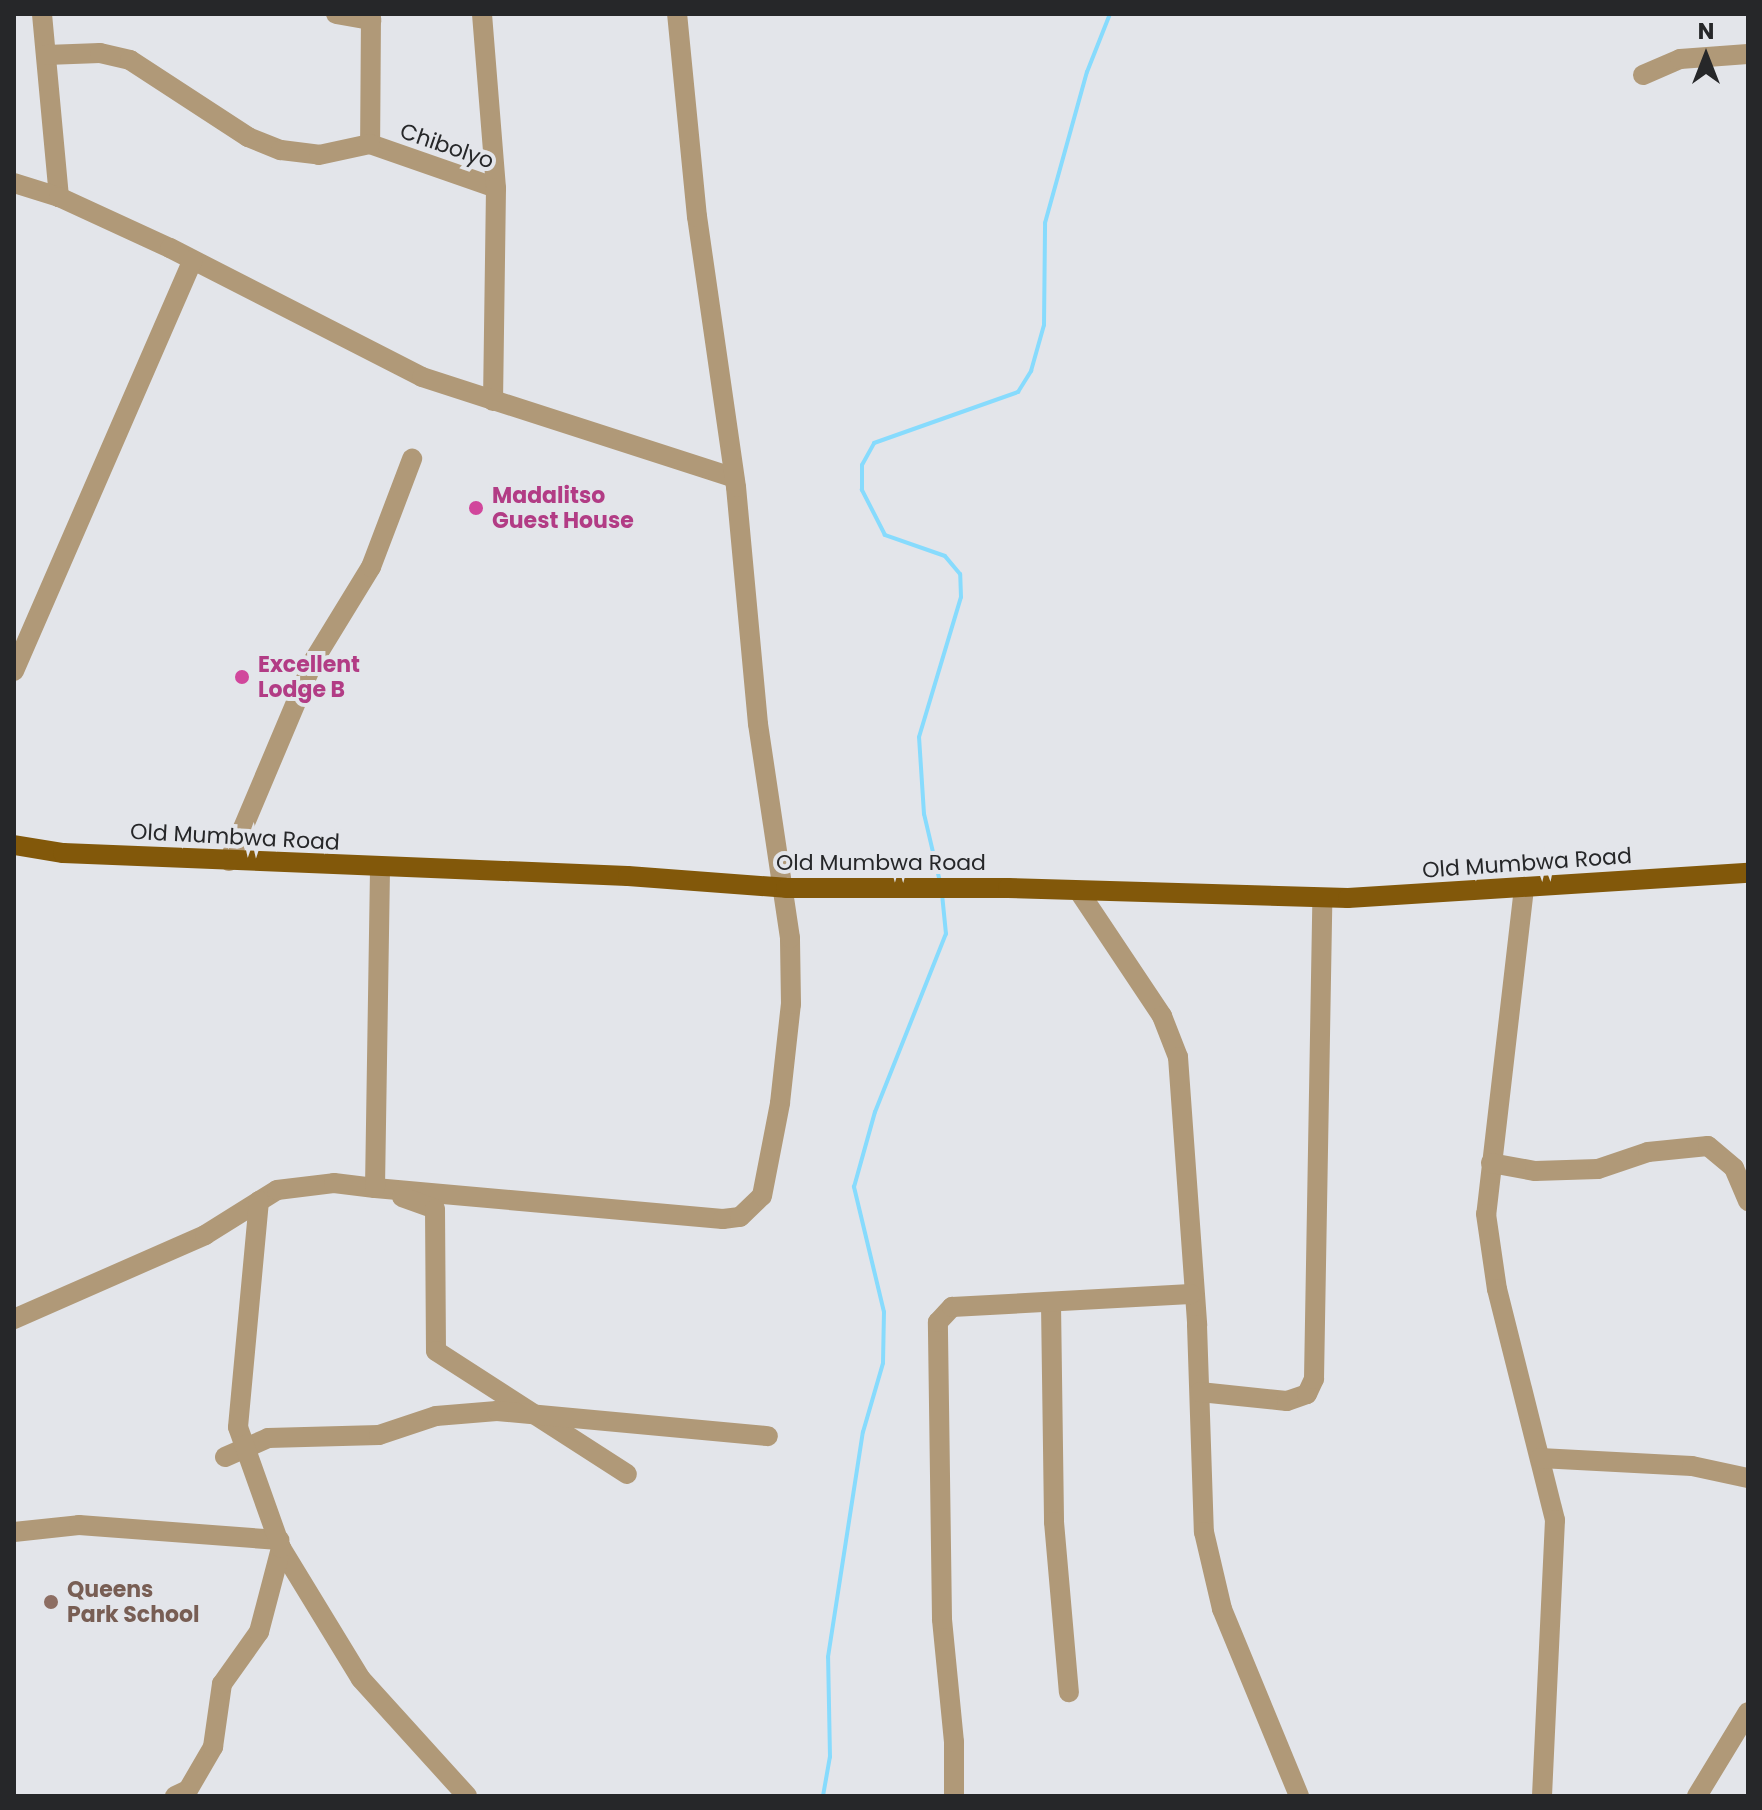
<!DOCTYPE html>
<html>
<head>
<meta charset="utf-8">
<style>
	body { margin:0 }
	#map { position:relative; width:1762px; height:1810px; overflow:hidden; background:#e3e5ea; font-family:Poppins,sans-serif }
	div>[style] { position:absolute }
	.stream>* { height:4px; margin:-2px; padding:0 2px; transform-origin:2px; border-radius:2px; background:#87dbfd }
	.minor>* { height:20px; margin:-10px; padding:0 10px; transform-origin:10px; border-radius:10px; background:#b09978 }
	.major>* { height:20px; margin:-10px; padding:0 10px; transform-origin:10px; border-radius:10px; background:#82580a }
	.dots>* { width:22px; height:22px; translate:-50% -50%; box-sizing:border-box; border:4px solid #e3e5ea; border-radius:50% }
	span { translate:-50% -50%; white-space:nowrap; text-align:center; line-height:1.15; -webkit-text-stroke:8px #e3e5ea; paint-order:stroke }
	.street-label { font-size:22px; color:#262729 }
	.hotel-label { font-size:22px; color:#b23c85; font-weight:700 }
	.left { translate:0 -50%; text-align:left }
	.education-label { font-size:22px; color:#785e54; font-weight:700 }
	.frame { position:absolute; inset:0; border:16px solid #262729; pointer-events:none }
	.north { position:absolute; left:1666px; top:16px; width:80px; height:80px; -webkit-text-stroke:6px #e3e5ea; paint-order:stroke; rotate:0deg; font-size:22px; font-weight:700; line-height:32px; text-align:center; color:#262729 }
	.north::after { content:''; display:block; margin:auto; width:28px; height:36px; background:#262729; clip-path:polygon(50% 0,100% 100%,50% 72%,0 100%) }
</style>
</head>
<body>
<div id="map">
	<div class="stream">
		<i style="left:940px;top:882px;width:70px;rotate:-103.2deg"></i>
		<i style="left:924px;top:814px;width:77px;rotate:-93.7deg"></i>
		<i style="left:919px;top:737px;width:146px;rotate:-73.3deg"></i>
		<i style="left:961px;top:597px;width:23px;rotate:-92deg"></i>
		<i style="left:960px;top:574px;width:23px;rotate:-130deg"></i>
		<i style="left:945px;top:556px;width:64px;rotate:-160.7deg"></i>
		<i style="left:885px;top:535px;width:51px;rotate:-117.1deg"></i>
		<i style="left:862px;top:490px;width:25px;rotate:-90deg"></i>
		<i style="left:862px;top:465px;width:25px;rotate:-61deg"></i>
		<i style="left:874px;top:443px;width:153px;rotate:-19.5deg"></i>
		<i style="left:1018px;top:392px;width:25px;rotate:-58deg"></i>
		<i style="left:1031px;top:371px;width:48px;rotate:-74.2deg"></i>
		<i style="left:1044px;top:325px;width:102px;rotate:-89.4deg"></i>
		<i style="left:1045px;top:223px;width:157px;rotate:-74.5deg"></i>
		<i style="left:1087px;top:72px;width:62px;rotate:-68.4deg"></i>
		<i style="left:823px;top:1796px;width:40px;rotate:-80deg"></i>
		<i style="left:830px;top:1757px;width:100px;rotate:-91.1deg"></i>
		<i style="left:828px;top:1657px;width:228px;rotate:-81.2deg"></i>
		<i style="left:863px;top:1432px;width:72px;rotate:-73.8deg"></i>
		<i style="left:883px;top:1363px;width:51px;rotate:-88.9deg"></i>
		<i style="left:884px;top:1312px;width:129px;rotate:-103.5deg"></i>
		<i style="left:854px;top:1187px;width:78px;rotate:-74.4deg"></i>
		<i style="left:875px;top:1112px;width:192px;rotate:-68.3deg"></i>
		<i style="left:946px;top:934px;width:40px;rotate:-95.7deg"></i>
	</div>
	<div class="minor">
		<i style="left:42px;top:14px;width:184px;rotate:84.7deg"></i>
		<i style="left:336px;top:14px;width:36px;rotate:10deg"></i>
		<i style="left:371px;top:14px;width:130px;rotate:90.4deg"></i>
		<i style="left:370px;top:144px;width:133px;rotate:19.2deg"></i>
		<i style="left:482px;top:14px;width:175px;rotate:85.4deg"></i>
		<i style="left:496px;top:188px;width:213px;rotate:90.8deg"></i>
		<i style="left:46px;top:55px;width:54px;rotate:-2.1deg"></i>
		<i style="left:100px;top:53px;width:31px;rotate:13deg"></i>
		<i style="left:130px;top:60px;width:141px;rotate:33.1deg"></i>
		<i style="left:248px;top:137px;width:35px;rotate:22deg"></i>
		<i style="left:281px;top:150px;width:38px;rotate:7deg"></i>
		<i style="left:319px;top:155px;width:52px;rotate:-12.2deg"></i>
		<i style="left:1643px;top:75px;width:40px;rotate:-23.4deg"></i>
		<i style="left:1680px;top:59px;width:68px;rotate:-4.2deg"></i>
		<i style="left:14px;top:183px;width:47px;rotate:17.3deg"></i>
		<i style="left:59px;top:197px;width:122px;rotate:24.7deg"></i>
		<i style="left:170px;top:248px;width:283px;rotate:27.1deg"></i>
		<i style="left:422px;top:377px;width:328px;rotate:17.9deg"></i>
		<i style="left:14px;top:671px;width:448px;rotate:-66.5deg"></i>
		<i style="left:229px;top:861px;width:218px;rotate:-67.1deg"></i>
		<i style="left:314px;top:660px;width:109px;rotate:-58.5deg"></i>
		<i style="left:371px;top:567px;width:116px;rotate:-69.2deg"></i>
		<i style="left:1524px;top:888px;width:328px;rotate:96.6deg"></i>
		<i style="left:1486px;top:1214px;width:76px;rotate:81.7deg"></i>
		<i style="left:1497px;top:1289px;width:238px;rotate:75.9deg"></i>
		<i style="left:1555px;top:1520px;width:276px;rotate:92.7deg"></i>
		<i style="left:1080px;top:893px;width:148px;rotate:56.3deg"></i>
		<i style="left:1162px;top:1016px;width:44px;rotate:68.7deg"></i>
		<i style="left:1178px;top:1057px;width:269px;rotate:85.9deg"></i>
		<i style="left:1197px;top:1325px;width:207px;rotate:88.1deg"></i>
		<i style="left:1204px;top:1532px;width:79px;rotate:76.8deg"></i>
		<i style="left:1222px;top:1609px;width:202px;rotate:67.6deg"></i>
		<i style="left:1491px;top:1163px;width:45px;rotate:10.3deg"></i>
		<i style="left:1535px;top:1171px;width:63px;rotate:-1.8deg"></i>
		<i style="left:1598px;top:1169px;width:53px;rotate:-18.8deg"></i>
		<i style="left:1648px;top:1152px;width:60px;rotate:-5.7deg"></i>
		<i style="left:1708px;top:1146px;width:34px;rotate:40deg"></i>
		<i style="left:1734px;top:1168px;width:36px;rotate:67deg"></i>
		<i style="left:375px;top:1188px;width:349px;rotate:5.1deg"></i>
		<i style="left:723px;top:1219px;width:17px;rotate:-7deg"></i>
		<i style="left:740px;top:1217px;width:30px;rotate:-44deg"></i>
		<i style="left:762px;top:1196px;width:95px;rotate:-79deg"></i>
		<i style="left:780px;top:1103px;width:100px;rotate:-83.7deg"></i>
		<i style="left:791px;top:1004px;width:66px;rotate:-90.9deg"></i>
		<i style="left:790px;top:938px;width:216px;rotate:-98.5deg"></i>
		<i style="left:758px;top:724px;width:238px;rotate:-95.3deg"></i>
		<i style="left:736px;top:487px;width:273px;rotate:-98.2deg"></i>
		<i style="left:697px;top:217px;width:204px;rotate:-95.6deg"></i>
		<i style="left:402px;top:1197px;width:35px;rotate:20deg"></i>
		<i style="left:435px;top:1209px;width:142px;rotate:89.6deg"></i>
		<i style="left:436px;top:1351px;width:227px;rotate:32.8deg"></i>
		<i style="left:1051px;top:1304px;width:218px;rotate:89.2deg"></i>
		<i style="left:1054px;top:1522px;width:171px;rotate:85deg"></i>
		<i style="left:14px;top:1319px;width:209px;rotate:-23.7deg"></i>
		<i style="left:205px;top:1235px;width:85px;rotate:-32deg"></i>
		<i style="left:277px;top:1190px;width:57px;rotate:-7deg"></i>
		<i style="left:334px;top:1183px;width:41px;rotate:7deg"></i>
		<i style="left:375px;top:1188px;width:321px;rotate:-89.1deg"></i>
		<i style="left:1200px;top:1392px;width:87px;rotate:5.9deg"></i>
		<i style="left:1287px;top:1401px;width:21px;rotate:-19deg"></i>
		<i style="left:1307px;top:1394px;width:17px;rotate:-65deg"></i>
		<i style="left:1314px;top:1379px;width:481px;rotate:-89deg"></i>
		<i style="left:225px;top:1457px;width:47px;rotate:-23.8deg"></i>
		<i style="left:268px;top:1438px;width:111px;rotate:-1.5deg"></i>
		<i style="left:379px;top:1435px;width:60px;rotate:-18.4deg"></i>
		<i style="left:436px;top:1416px;width:61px;rotate:-4.7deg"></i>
		<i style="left:497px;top:1411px;width:272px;rotate:5.3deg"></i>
		<i style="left:1540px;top:1458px;width:152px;rotate:3deg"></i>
		<i style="left:1692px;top:1466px;width:57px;rotate:12.1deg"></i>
		<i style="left:14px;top:1532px;width:65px;rotate:-6.1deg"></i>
		<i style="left:79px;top:1525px;width:201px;rotate:4.3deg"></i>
		<i style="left:281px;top:1548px;width:153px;rotate:58.6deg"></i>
		<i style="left:361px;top:1679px;width:158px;rotate:47.8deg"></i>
		<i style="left:175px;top:1796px;width:14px;rotate:-25deg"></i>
		<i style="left:188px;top:1790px;width:50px;rotate:-59.8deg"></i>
		<i style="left:213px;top:1747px;width:64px;rotate:-81.9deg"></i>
		<i style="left:222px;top:1684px;width:64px;rotate:-54.6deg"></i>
		<i style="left:259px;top:1632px;width:87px;rotate:-75.3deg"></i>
		<i style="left:281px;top:1548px;width:128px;rotate:-109.6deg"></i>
		<i style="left:238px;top:1427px;width:227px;rotate:-84.7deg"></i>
		<i style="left:954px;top:1796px;width:54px;rotate:-90deg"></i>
		<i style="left:954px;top:1742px;width:124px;rotate:-95.6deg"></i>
		<i style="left:942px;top:1619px;width:297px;rotate:-90.8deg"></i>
		<i style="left:938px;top:1322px;width:21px;rotate:-47deg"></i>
		<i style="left:952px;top:1307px;width:239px;rotate:-3.1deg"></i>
		<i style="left:1697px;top:1796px;width:98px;rotate:-58.7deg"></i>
	</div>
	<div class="major">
		<i style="left:14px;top:845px;width:50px;rotate:9.3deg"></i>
		<i style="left:63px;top:853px;width:565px;rotate:2.33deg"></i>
		<i style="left:628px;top:876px;width:158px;rotate:4.3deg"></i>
		<i style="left:786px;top:888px;width:222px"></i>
		<i style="left:1008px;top:888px;width:340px;rotate:1.7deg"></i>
		<i style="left:1348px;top:898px;width:401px;rotate:-3.6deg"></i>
	</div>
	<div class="dots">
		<i style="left:476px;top:508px;background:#d1479c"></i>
		<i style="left:242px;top:677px;background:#d1479c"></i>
		<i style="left:51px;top:1602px;background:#8d6e63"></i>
	</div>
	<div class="street-label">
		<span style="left:447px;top:146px;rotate:19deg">Chibolyo</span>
		<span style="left:235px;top:837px;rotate:3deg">Old Mumbwa Road</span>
		<span style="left:881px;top:863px">Old Mumbwa Road</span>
		<span style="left:1527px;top:863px;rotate:-4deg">Old Mumbwa Road</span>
	</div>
	<div class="hotel-label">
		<span class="left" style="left:492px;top:508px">Madalitso<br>Guest House</span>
		<span class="left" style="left:258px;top:677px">Excellent<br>Lodge B</span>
	</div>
	<div class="education-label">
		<span class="left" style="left:67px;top:1602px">Queens<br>Park School</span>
	</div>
	<div class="frame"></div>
	<div class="north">N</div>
</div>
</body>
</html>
